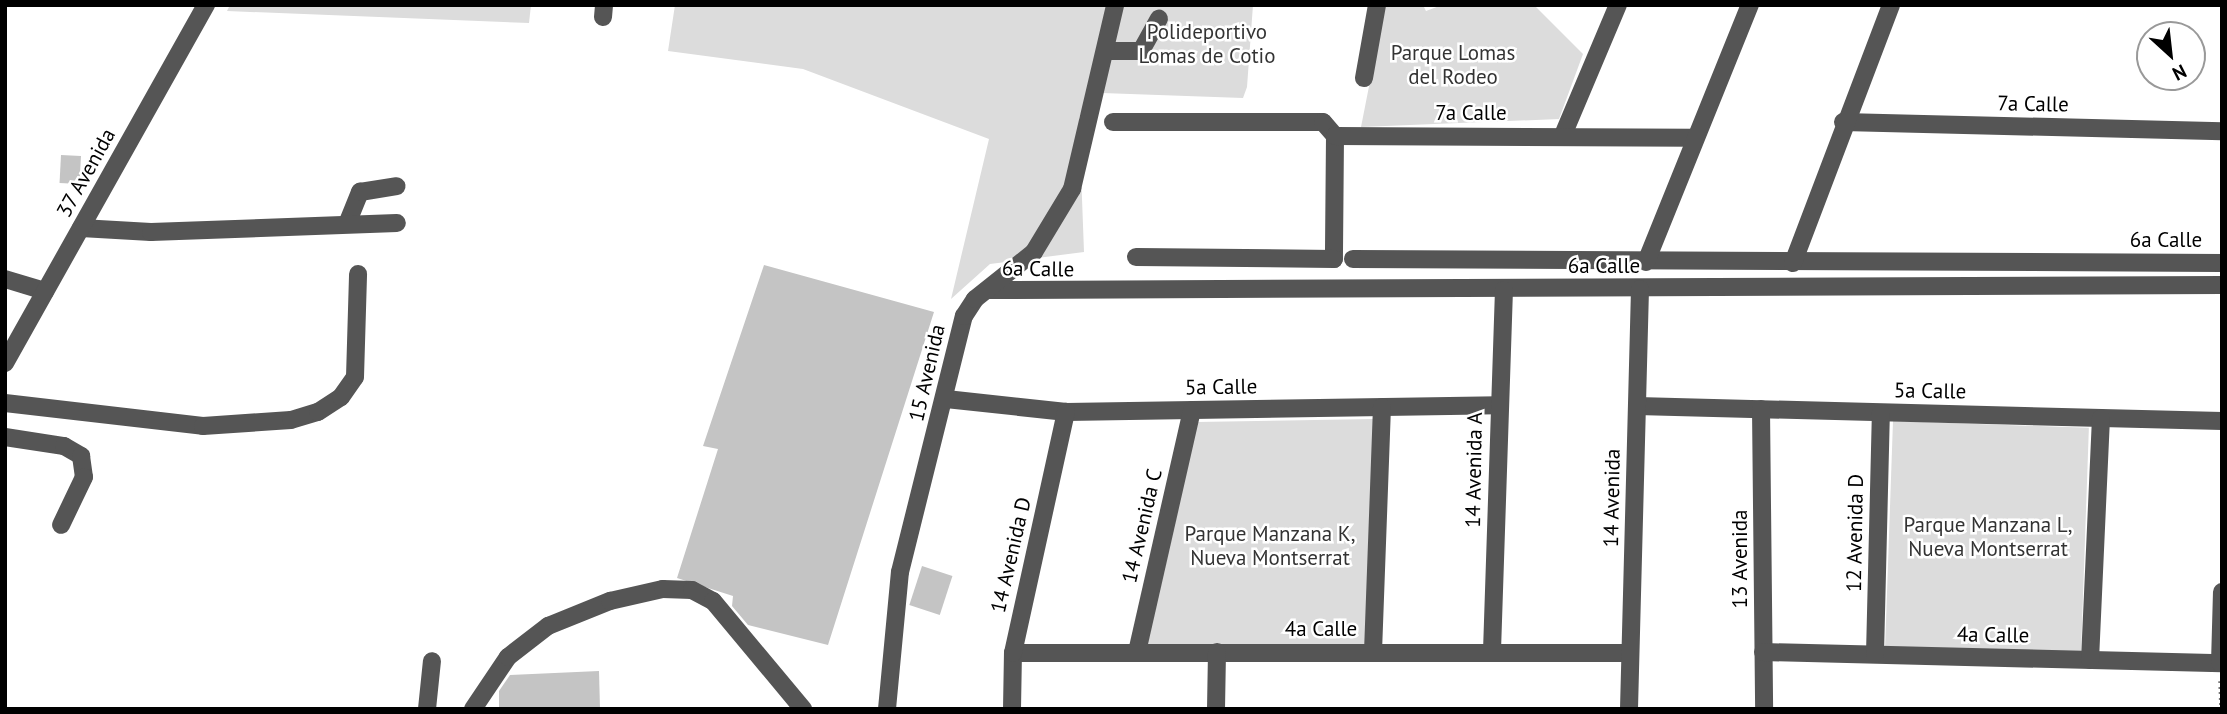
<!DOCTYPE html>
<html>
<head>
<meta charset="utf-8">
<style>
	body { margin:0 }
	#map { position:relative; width:2227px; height:714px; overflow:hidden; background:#fff; font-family:"PT Sans",sans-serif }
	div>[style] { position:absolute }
	.green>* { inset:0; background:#dcdcdc; transform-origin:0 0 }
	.building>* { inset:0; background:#c4c4c4; transform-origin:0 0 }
	.path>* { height:2.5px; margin-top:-1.25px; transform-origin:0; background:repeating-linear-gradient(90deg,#777 0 2px,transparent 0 5.5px) }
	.minor>* { height:18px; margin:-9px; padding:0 9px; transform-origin:9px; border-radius:9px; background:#555 }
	span { translate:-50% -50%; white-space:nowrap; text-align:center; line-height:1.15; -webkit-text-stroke:5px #fff; paint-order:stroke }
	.park-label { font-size:21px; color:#333 }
	.street-label { font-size:21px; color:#000 }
	.frame { position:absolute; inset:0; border:7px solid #000; pointer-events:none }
	.north { position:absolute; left:2136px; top:21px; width:70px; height:70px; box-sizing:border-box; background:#fff; border:2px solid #999; border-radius:50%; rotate:153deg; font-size:19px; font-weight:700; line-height:28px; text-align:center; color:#000 }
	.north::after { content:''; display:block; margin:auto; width:24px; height:32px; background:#000; clip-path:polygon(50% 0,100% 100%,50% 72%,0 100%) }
</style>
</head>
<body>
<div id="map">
	<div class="green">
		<i style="clip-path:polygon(230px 5px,531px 5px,529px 23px,227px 11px)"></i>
		<i style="clip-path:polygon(675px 5px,1253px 5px,1247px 87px,1243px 98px,1102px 93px,1086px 101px,1079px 118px,1084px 252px,990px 264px,951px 299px,989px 139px,803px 69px,668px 51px)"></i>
		<i style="clip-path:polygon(1385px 5px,1423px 5px,1426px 11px,1442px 5px,1534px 5px,1583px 54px,1559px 119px,1361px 127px)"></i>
		<i style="clip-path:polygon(1374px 419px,1365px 646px,1146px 644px,1197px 422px)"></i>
		<i style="left:1893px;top:421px;width:196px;height:226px;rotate:2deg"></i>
	</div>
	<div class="building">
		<i style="left:61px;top:155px;width:20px;height:28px;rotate:3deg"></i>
		<i style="clip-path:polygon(764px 265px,934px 312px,828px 645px,748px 625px,732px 606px,733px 596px,677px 578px,718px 449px,703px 446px)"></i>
		<i style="left:922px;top:566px;width:32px;height:41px;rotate:18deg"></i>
		<i style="clip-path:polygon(599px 671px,600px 709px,499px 709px,499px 691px,510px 675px)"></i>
	</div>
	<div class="path">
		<i style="left:2220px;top:681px;width:28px;rotate:88deg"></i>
	</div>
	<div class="minor">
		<i style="left:603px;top:17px;width:12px;rotate:-85deg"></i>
		<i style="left:1105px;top:51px;width:36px"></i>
		<i style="left:1141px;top:51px;width:37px;rotate:-61deg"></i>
		<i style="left:1364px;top:78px;width:74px;rotate:-79.9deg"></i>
		<i style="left:1113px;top:122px;width:210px"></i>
		<i style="left:1323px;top:122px;width:18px;rotate:49deg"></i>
		<i style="left:1335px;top:136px;width:123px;rotate:90.5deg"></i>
		<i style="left:1334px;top:259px;width:198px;rotate:-179.4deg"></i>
		<i style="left:1843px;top:122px;width:379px;rotate:1.4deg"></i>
		<i style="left:1563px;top:135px;width:141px;rotate:-67.1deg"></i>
		<i style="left:1335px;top:136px;width:357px;rotate:0.3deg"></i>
		<i style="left:347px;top:224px;width:35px;rotate:-68deg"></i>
		<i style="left:360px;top:192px;width:37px;rotate:-9deg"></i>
		<i style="left:81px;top:228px;width:70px;rotate:3.3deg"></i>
		<i style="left:151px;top:232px;width:246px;rotate:-2.1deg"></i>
		<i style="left:1353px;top:259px;width:869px;rotate:0.26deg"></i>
		<i style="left:1646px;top:262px;width:277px;rotate:-68deg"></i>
		<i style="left:1793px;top:263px;width:276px;rotate:-69.2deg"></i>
		<i style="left:5px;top:279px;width:42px;rotate:16.7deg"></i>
		<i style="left:987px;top:290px;width:1235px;rotate:-0.23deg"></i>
		<i style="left:5px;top:363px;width:411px;rotate:-60.7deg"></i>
		<i style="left:946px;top:399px;width:121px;rotate:6.2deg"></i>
		<i style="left:1066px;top:412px;width:432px;rotate:-0.9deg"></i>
		<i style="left:5px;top:403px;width:199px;rotate:6.6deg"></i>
		<i style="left:203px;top:426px;width:88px;rotate:-3.9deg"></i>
		<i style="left:291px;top:420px;width:28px;rotate:-17deg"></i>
		<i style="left:318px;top:412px;width:27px;rotate:-33deg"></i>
		<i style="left:341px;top:397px;width:24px;rotate:-55deg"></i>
		<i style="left:355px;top:377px;width:103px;rotate:-88.3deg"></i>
		<i style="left:1637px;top:406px;width:585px;rotate:1.47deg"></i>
		<i style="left:1761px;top:409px;width:300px;rotate:89.4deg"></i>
		<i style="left:5px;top:437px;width:60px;rotate:8.7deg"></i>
		<i style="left:64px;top:446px;width:20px;rotate:30deg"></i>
		<i style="left:81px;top:456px;width:21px;rotate:82deg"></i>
		<i style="left:84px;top:477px;width:53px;rotate:115.6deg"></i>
		<i style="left:1492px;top:651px;width:361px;rotate:-88.1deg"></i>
		<i style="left:1137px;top:652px;width:248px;rotate:-77.2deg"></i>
		<i style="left:1373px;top:652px;width:245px;rotate:-87.9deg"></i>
		<i style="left:1763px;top:652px;width:459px;rotate:1.4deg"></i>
		<i style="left:1013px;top:653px;width:617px"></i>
		<i style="left:1875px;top:654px;width:241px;rotate:-88.6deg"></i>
		<i style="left:2090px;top:660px;width:242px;rotate:-87.4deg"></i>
		<i style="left:2220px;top:663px;width:71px;rotate:-88.4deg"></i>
		<i style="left:427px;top:709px;width:48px;rotate:-84.1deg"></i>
		<i style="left:473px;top:709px;width:63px;rotate:-56.1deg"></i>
		<i style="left:508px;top:657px;width:51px;rotate:-37.8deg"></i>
		<i style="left:548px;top:626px;width:67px;rotate:-22deg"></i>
		<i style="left:610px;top:601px;width:54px;rotate:-12.8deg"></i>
		<i style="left:663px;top:589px;width:29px;rotate:2deg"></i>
		<i style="left:692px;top:590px;width:24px;rotate:28deg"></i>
		<i style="left:713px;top:601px;width:141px;rotate:50.2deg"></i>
		<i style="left:887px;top:709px;width:138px;rotate:-84.6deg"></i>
		<i style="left:900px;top:572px;width:264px;rotate:-76deg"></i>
		<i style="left:964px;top:316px;width:20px;rotate:-57deg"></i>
		<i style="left:975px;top:299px;width:75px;rotate:-38.5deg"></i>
		<i style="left:1034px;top:252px;width:74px;rotate:-58.9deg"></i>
		<i style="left:1072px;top:189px;width:189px;rotate:-76.8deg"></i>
		<i style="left:1012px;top:709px;width:56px;rotate:-89deg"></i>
		<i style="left:1013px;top:653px;width:247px;rotate:-77.6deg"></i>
		<i style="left:1216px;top:709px;width:57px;rotate:-89deg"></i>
		<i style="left:1629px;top:709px;width:420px;rotate:-88.5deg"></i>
	</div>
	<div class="park-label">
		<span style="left:1207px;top:44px">Polideportivo<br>Lomas de Cotio</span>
		<span style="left:1453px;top:65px">Parque Lomas<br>del Rodeo</span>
		<span style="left:1988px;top:537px">Parque Manzana L,<br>Nueva Montserrat</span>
		<span style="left:1270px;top:546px">Parque Manzana K,<br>Nueva Montserrat</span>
	</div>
	<div class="street-label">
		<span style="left:2033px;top:104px;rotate:1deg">7a Calle</span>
		<span style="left:1471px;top:113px">7a Calle</span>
		<span style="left:86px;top:173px;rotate:-61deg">37 Avenida</span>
		<span style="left:2166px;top:240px">6a Calle</span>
		<span style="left:1604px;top:266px">6a Calle</span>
		<span style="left:1038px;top:269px;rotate:1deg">6a Calle</span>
		<span style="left:927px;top:373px;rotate:-77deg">15 Avenida</span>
		<span style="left:1221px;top:387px;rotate:-1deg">5a Calle</span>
		<span style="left:1930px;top:391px;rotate:1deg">5a Calle</span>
		<span style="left:1474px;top:470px;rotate:-89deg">14 Avenida A</span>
		<span style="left:1612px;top:498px;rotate:-89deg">14 Avenida</span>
		<span style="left:1142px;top:526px;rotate:-77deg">14 Avenida C</span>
		<span style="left:1855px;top:533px;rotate:-89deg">12 Avenida D</span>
		<span style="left:1011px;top:555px;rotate:-77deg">14 Avenida D</span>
		<span style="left:1740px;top:559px;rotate:-90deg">13 Avenida</span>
		<span style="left:1321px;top:629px">4a Calle</span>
		<span style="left:1993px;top:635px;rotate:1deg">4a Calle</span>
	</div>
	<div class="frame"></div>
	<div class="north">N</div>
</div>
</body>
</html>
